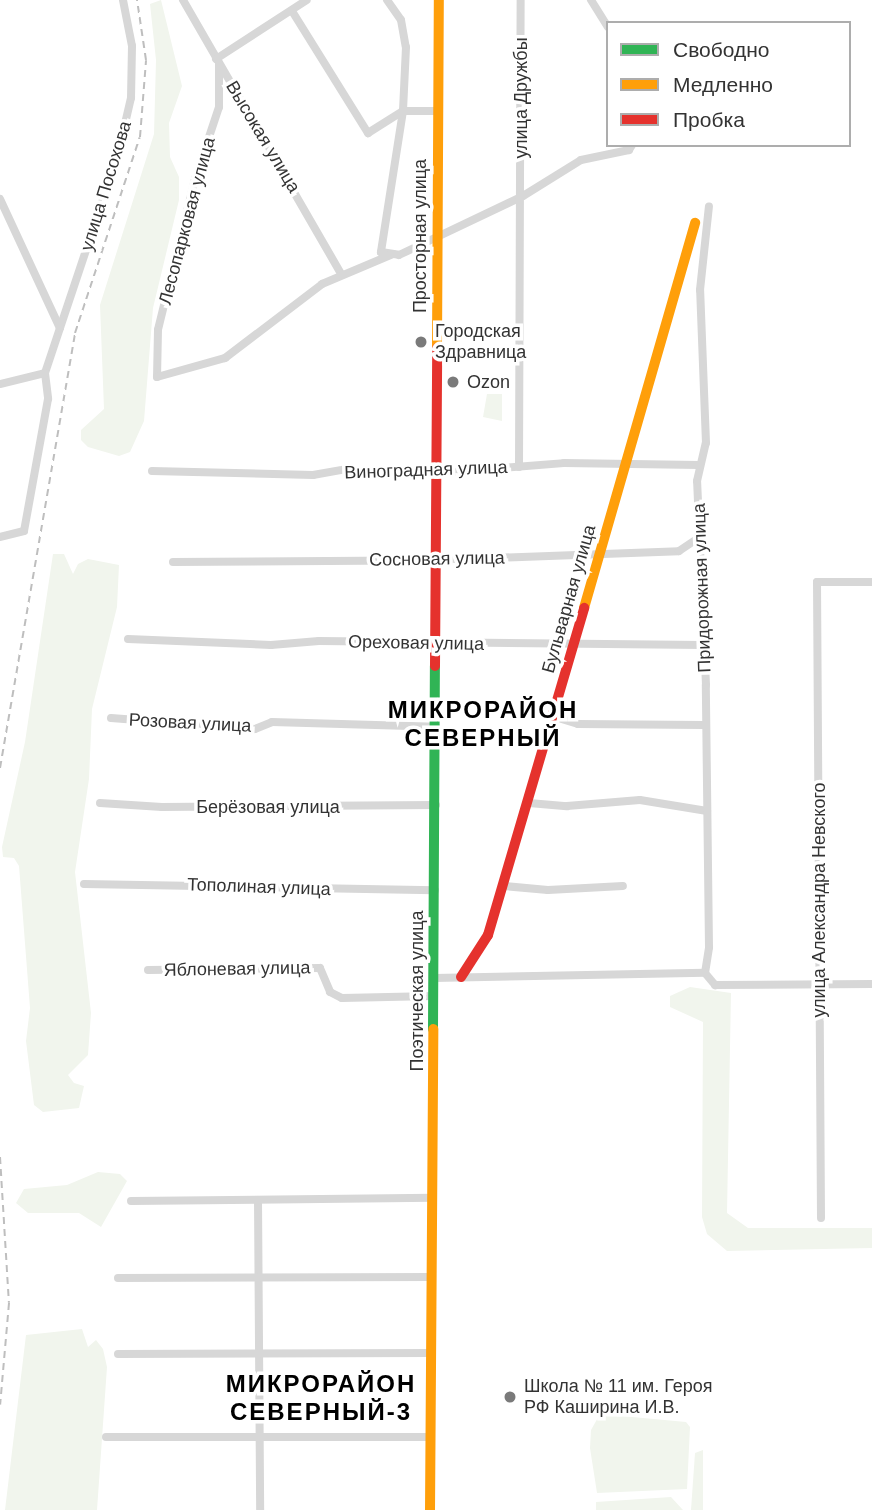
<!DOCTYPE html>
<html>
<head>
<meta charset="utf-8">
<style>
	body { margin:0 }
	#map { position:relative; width:872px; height:1510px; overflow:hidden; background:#fff; font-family:Helvetica,sans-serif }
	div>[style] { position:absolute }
	.green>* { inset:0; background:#f1f5ed }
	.street>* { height:8px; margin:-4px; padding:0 4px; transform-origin:4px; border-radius:4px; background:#d7d7d7 }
	.fast>* { height:10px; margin:-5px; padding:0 5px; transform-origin:5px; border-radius:5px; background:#30b455 }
	.slow>* { height:10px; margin:-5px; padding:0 5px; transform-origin:5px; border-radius:5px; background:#ff9f0a }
	.jam>* { height:10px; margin:-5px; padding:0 5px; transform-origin:5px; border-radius:5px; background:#e5322d }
	.rail>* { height:2px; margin-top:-1px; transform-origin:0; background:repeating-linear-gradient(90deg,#bebebe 0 7px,transparent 0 12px) }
	.dots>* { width:19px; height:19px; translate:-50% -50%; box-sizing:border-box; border:4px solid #fff; border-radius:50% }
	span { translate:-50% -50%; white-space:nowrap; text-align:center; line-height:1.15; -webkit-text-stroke:7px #fff; paint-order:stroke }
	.street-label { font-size:18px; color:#333 }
	.poi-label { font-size:18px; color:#333 }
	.left { translate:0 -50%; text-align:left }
	.district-label { font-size:24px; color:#000; font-weight:700; letter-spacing:2px }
	.legend { position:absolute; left:606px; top:21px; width:245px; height:126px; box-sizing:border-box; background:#fff; border:2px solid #adadad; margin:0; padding:9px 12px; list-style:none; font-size:21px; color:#333 }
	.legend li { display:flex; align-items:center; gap:14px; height:35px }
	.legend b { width:35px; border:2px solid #adadad }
</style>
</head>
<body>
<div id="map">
	<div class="green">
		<i style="clip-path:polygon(161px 0,182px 86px,169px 123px,170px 157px,179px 177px,179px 200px,153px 308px,144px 421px,130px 452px,119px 456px,88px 447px,81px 440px,81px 430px,104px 409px,100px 305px,154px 134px,156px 60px,150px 4px)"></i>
		<i style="clip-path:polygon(487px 394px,502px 394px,502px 421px,483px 417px)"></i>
		<i style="clip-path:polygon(53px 554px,64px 554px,73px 574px,78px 564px,88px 559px,119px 565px,117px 607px,92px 709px,89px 779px,75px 872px,91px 1013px,88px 1055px,68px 1075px,74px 1083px,84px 1086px,79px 1108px,43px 1112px,34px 1105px,26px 1041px,30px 1008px,19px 866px,14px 858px,3px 857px,2px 847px,25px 742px)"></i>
		<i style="clip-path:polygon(690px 987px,731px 993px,727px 1213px,748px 1228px,872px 1228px,872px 1248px,727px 1251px,707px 1234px,702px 1217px,703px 1022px,670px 1007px,670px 996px)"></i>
		<i style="clip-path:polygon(98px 1172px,120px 1174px,127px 1181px,101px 1227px,79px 1213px,28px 1213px,16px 1203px,24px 1189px,67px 1185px)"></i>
		<i style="clip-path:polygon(82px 1329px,88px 1347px,96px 1340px,103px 1349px,107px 1367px,97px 1510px,5px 1510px,26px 1335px)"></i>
		<i style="clip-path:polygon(600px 1414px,686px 1422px,690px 1427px,687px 1489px,597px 1493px,590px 1448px,591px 1430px)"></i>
		<i style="clip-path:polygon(703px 1450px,703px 1510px,691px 1510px,695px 1453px)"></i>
		<i style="clip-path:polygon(671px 1497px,683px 1510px,596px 1510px,596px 1502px)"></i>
	</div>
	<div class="street">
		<i style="left:183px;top:0;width:316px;rotate:60deg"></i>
		<i style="left:387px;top:0;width:24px;rotate:55deg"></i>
		<i style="left:401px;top:20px;width:27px;rotate:80deg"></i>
		<i style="left:406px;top:47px;width:64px;rotate:92.7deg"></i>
		<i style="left:403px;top:111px;width:143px;rotate:98.9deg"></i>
		<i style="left:381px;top:252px;width:18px;rotate:9deg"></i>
		<i style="left:399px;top:255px;width:137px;rotate:-25.4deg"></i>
		<i style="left:523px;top:196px;width:68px;rotate:-31.8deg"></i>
		<i style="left:581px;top:160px;width:49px;rotate:-11.8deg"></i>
		<i style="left:629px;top:150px;width:6px;rotate:-59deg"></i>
		<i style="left:591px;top:0;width:32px;rotate:58deg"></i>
		<i style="left:292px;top:11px;width:144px;rotate:58.1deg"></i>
		<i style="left:368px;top:133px;width:41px;rotate:-32.2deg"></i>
		<i style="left:403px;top:111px;width:36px"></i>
		<i style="left:216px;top:59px;width:108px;rotate:-33deg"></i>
		<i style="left:219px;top:64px;width:43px;rotate:90deg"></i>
		<i style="left:219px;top:107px;width:76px;rotate:108.4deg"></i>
		<i style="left:195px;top:179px;width:155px;rotate:103.8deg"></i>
		<i style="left:158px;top:330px;width:47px;rotate:91.2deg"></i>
		<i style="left:157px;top:377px;width:71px;rotate:-15.6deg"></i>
		<i style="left:225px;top:358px;width:122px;rotate:-37.3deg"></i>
		<i style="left:322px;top:284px;width:77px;rotate:-22.9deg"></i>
		<i style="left:0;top:199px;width:142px;rotate:65.1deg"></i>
		<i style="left:60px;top:328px;width:47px;rotate:108.4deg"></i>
		<i style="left:45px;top:373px;width:26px;rotate:83deg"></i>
		<i style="left:48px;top:399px;width:134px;rotate:100.3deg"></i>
		<i style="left:24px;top:531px;width:25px;rotate:166deg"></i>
		<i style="left:60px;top:328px;width:179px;rotate:-71.5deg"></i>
		<i style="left:117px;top:158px;width:62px;rotate:-76.9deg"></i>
		<i style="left:131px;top:98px;width:52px;rotate:-88.9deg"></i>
		<i style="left:132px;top:46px;width:47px;rotate:-101.1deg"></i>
		<i style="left:0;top:384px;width:46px;rotate:-13.7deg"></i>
		<i style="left:519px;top:467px;width:467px;rotate:-89.8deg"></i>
		<i style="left:152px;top:471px;width:161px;rotate:1.4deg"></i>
		<i style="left:313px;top:475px;width:35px;rotate:-10deg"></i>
		<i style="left:347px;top:469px;width:91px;rotate:2.5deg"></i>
		<i style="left:438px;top:473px;width:126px;rotate:-4.5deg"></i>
		<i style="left:564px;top:463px;width:135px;rotate:0.8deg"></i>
		<i style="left:173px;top:562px;width:265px;rotate:-0.4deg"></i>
		<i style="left:438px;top:560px;width:241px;rotate:-2.1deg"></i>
		<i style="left:679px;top:551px;width:22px;rotate:-34deg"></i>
		<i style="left:128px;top:639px;width:143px;rotate:2.4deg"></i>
		<i style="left:271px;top:645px;width:48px;rotate:-4.8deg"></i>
		<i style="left:319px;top:641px;width:384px;rotate:0.6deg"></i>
		<i style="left:555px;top:717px;width:24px;rotate:17deg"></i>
		<i style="left:578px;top:724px;width:125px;rotate:0.5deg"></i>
		<i style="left:111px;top:718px;width:144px;rotate:4.4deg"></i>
		<i style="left:255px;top:729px;width:18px;rotate:-22deg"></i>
		<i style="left:272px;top:722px;width:164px;rotate:1.7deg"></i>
		<i style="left:100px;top:803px;width:62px;rotate:3.7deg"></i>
		<i style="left:162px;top:807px;width:274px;rotate:-0.4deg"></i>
		<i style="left:529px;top:803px;width:38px;rotate:5deg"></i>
		<i style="left:567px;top:806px;width:73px;rotate:-4.7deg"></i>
		<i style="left:640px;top:800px;width:68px;rotate:9.3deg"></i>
		<i style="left:84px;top:884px;width:351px;rotate:1deg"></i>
		<i style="left:504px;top:886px;width:44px;rotate:5.2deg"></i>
		<i style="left:548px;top:890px;width:75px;rotate:-3.1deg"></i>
		<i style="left:148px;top:970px;width:172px;rotate:-0.7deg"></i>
		<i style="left:320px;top:968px;width:26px;rotate:67deg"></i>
		<i style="left:330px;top:992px;width:13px;rotate:27deg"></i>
		<i style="left:342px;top:998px;width:92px;rotate:-1.2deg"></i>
		<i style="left:705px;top:973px;width:26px;rotate:-81deg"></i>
		<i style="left:709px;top:947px;width:262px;rotate:-90.7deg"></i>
		<i style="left:706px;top:685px;width:204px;rotate:-92.5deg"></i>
		<i style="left:697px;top:481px;width:39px;rotate:-77deg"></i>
		<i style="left:706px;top:443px;width:153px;rotate:-92.2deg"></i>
		<i style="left:700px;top:290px;width:84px;rotate:-83.9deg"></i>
		<i style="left:705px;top:973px;width:16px;rotate:50deg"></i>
		<i style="left:715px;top:985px;width:157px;rotate:-0.4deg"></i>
		<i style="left:434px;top:978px;width:271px;rotate:-1.1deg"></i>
		<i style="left:258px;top:1200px;width:310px;rotate:89.6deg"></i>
		<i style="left:131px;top:1201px;width:302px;rotate:-0.6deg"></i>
		<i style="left:821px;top:1218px;width:636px;rotate:-90.36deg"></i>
		<i style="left:817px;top:582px;width:55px"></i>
		<i style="left:118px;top:1278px;width:314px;rotate:-0.2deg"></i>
		<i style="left:118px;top:1354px;width:314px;rotate:-0.2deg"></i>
		<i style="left:106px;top:1437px;width:325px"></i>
	</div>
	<div class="fast">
		<i style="left:433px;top:1029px;width:363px;rotate:-89.7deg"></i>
	</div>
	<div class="slow">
		<i style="left:437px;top:348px;width:348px;rotate:-89.7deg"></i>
		<i style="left:584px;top:608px;width:401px;rotate:-73.9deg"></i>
		<i style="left:430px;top:1510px;width:481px;rotate:-89.6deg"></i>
	</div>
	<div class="jam">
		<i style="left:435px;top:666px;width:318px;rotate:-89.6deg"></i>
		<i style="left:461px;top:977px;width:50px;rotate:-57.3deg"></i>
		<i style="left:488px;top:935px;width:341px;rotate:-73.6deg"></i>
	</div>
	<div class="rail">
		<i style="left:0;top:768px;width:441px;rotate:-80.2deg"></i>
		<i style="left:75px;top:333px;width:206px;rotate:-71.7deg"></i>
		<i style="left:140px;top:137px;width:77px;rotate:-85.5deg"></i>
		<i style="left:146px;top:60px;width:61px;rotate:-98.5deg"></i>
		<i style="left:0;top:1157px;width:146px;rotate:86.5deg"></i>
		<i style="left:9px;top:1303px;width:102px;rotate:95deg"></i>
	</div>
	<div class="dots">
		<i style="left:421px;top:342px;background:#7a7a7a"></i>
		<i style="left:453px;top:382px;background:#7a7a7a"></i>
		<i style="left:510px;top:1397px;background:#7a7a7a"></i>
	</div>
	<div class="street-label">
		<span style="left:521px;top:98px;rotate:-90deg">улица Дружбы</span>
		<span style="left:263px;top:137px;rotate:59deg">Высокая улица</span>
		<span style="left:106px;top:186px;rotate:-73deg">улица Посохова</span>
		<span style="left:187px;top:221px;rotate:-75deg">Лесопарковая улица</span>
		<span style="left:420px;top:236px;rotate:-90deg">Просторная улица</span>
		<span style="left:426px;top:470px;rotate:-2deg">Виноградная улица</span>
		<span style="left:437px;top:559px;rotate:-1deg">Сосновая улица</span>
		<span style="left:702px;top:588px;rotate:-92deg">Придорожная улица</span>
		<span style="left:569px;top:599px;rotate:-74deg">Бульварная улица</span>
		<span style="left:416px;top:643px;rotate:1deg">Ореховая улица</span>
		<span style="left:190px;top:723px;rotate:3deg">Розовая улица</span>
		<span style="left:268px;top:807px">Берёзовая улица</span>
		<span style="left:259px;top:887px;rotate:2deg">Тополиная улица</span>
		<span style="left:819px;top:900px;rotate:-90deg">улица Александра Невского</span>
		<span style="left:237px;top:969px;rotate:-1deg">Яблоневая улица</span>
		<span style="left:417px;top:991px;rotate:-90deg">Поэтическая улица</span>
	</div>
	<div class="poi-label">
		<span class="left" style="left:435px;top:342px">Городская<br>Здравница</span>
		<span class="left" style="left:467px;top:382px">Ozon</span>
		<span class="left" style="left:524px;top:1397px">Школа № 11 им. Героя<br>РФ Каширина И.В.</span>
	</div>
	<div class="district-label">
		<span style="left:483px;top:724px">МИКРОРАЙОН<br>СЕВЕРНЫЙ</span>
		<span style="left:321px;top:1398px">МИКРОРАЙОН<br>СЕВЕРНЫЙ-3</span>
	</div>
	<ul class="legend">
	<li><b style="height:9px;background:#30b455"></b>Свободно</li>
	<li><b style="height:9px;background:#ff9f0a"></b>Медленно</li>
	<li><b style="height:9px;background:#e5322d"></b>Пробка</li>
	</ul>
</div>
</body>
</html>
